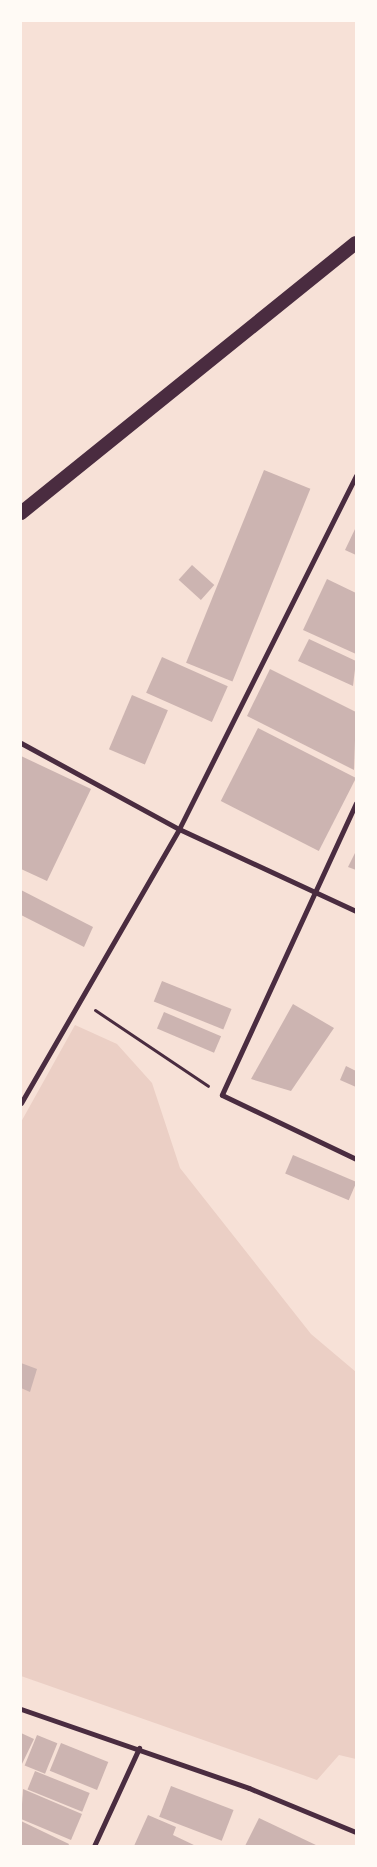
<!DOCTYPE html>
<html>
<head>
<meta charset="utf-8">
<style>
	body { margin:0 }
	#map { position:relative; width:377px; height:1867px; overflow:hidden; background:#f7e1d7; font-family:Commissioner,sans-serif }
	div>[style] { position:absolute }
	.green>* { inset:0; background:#ebcfc5 }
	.building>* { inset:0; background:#ccb4b1; transform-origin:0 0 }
	.path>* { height:3px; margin:-1.5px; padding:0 1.5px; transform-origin:1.5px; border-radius:1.5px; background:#4a2c40 }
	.minor>* { height:5px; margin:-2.5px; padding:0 2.5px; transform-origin:2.5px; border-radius:2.5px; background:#4a2c40 }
	.trunk>* { height:14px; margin:-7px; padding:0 7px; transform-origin:7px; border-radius:7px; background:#4a2c40 }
	span { translate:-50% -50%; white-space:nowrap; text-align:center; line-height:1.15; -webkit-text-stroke:4.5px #fffaf5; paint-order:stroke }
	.frame { position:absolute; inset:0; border:22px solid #fffaf5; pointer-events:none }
</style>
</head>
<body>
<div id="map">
	<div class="green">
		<i style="clip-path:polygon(75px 1025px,117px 1044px,152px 1083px,180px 1168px,311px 1334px,356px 1372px,356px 1759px,339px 1755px,317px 1780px,21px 1676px,21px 1122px)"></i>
	</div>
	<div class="building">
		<i style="left:264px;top:470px;width:50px;height:208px;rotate:22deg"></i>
		<i style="clip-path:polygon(356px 527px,356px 555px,345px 550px)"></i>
		<i style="left:192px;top:565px;width:30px;height:20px;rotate:42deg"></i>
		<i style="clip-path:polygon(327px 579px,356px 593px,356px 654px,303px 630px)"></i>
		<i style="clip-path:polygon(309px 639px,356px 661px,353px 686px,298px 661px)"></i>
		<i style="left:162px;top:657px;width:72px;height:39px;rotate:24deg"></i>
		<i style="clip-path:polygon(270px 669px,356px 712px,354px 770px,247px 716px)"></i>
		<i style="left:132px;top:695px;width:39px;height:59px;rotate:23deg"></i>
		<i style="left:258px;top:728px;width:110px;height:82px;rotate:27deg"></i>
		<i style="clip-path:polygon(21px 756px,91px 789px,47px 881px,21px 869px)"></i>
		<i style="clip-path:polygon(356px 851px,356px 870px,348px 867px)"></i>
		<i style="clip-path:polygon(21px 890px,93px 927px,84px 947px,21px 915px)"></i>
		<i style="left:162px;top:981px;width:75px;height:22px;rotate:22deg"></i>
		<i style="clip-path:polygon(293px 1004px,334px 1028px,291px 1091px,251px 1079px)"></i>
		<i style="left:164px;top:1012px;width:62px;height:18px;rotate:23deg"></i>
		<i style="clip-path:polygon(346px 1066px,356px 1071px,356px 1087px,340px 1080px)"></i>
		<i style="left:293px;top:1155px;width:69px;height:20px;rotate:23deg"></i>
		<i style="clip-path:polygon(21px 1363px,37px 1369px,30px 1392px,21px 1388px)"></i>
		<i style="clip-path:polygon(21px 1733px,34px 1739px,21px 1766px)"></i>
		<i style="left:37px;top:1735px;width:22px;height:33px;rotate:22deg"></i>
		<i style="left:61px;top:1743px;width:51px;height:30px;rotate:22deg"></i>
		<i style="left:35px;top:1771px;width:59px;height:20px;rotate:22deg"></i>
		<i style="left:171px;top:1786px;width:67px;height:33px;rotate:21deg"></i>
		<i style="clip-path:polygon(23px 1789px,82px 1814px,71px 1840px,21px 1819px)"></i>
		<i style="clip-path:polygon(148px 1815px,176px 1827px,173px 1835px,196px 1846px,134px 1846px)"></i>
		<i style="clip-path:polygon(259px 1818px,318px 1846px,245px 1846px)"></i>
		<i style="clip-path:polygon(21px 1821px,69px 1844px,68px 1846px,21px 1846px)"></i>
	</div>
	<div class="path">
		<i style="left:95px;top:1010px;width:136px;rotate:33.9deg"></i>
	</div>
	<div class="minor">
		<i style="left:21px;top:743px;width:180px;rotate:28.6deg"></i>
		<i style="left:179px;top:829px;width:195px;rotate:24.9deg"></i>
		<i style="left:356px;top:803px;width:321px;rotate:114.7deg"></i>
		<i style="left:222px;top:1095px;width:148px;rotate:25.5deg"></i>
		<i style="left:21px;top:1103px;width:316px;rotate:-60deg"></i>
		<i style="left:179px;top:829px;width:395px;rotate:-63.4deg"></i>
		<i style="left:21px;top:1709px;width:241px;rotate:19.1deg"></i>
		<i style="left:249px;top:1788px;width:116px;rotate:22.4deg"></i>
		<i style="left:94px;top:1846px;width:108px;rotate:-65.3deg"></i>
	</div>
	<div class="trunk">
		<i style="left:21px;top:513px;width:430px;rotate:-38.9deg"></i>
	</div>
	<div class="frame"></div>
</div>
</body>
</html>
